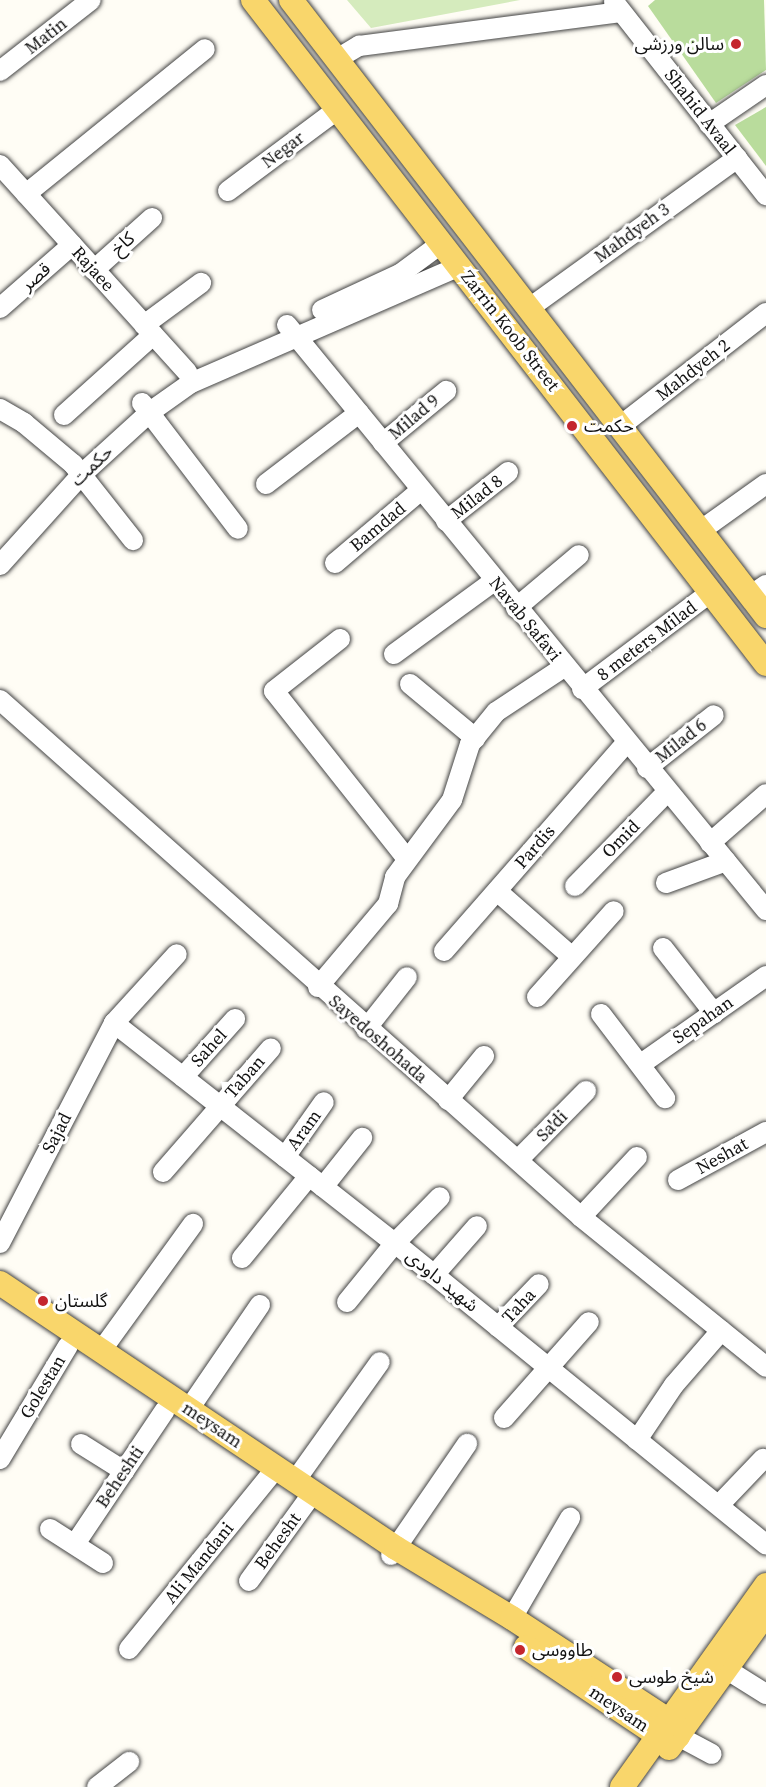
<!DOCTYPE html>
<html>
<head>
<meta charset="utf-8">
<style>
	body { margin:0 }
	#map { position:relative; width:766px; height:1787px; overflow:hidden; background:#fffdf5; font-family:"Source Serif 4","Noto Sans Arabic",serif }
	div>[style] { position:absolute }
	.green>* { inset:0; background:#d5ebbd }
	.forest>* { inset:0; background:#b9dc9c }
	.roads { filter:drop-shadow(0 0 2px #444) drop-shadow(0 0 2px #444) }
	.minor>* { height:20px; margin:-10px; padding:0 10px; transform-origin:10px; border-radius:10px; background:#fff }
	.major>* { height:24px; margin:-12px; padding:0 12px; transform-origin:12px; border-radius:12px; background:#f9d66b }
	.dots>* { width:16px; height:16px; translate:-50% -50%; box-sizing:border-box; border:3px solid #fff; border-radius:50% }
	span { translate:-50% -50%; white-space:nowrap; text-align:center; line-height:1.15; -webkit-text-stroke:6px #fff; paint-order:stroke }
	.street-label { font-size:18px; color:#111 }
	.poi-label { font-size:18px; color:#111 }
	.right { translate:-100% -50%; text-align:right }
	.left { translate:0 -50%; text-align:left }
</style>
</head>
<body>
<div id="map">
	<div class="green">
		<i style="clip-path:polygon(347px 0,520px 0,371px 28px)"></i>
	</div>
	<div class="forest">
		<i style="clip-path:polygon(655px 0,764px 0,766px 70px,716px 103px,648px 6px)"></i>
		<i style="clip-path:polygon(766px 107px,766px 166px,735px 125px)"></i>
	</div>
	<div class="roads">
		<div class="minor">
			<i style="left:614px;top:2px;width:246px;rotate:51.8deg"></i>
			<i style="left:337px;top:59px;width:26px;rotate:-31deg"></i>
			<i style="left:359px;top:46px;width:264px;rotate:-7.4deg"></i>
			<i style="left:0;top:71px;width:115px;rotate:-38deg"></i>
			<i style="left:709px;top:124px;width:69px;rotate:-34.4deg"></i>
			<i style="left:0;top:165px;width:279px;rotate:47.9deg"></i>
			<i style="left:228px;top:191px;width:137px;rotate:-36.7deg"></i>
			<i style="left:26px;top:194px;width:230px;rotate:-39deg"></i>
			<i style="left:94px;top:270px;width:78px;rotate:-41.9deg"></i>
			<i style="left:0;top:308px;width:96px;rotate:-41.2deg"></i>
			<i style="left:528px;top:309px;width:258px;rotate:-35.8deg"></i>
			<i style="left:322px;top:310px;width:86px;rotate:-24.8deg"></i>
			<i style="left:400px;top:274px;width:52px;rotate:-36.4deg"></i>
			<i style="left:144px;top:325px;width:71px;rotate:-36.4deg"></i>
			<i style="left:287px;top:325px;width:756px;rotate:50.69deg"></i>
			<i style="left:142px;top:403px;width:158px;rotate:52.7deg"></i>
			<i style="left:0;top:409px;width:28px;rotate:30deg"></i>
			<i style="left:24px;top:423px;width:64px;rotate:39.9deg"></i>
			<i style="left:73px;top:464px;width:97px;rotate:51.7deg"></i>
			<i style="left:64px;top:415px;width:120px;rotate:-42deg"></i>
			<i style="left:619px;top:427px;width:186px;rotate:-37.8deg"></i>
			<i style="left:383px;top:443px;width:82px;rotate:-39.5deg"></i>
			<i style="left:266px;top:484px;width:117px;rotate:-37.4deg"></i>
			<i style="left:446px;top:521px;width:79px;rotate:-38.3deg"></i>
			<i style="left:700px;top:531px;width:81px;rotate:-35.5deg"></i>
			<i style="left:335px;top:563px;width:113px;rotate:-40.3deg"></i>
			<i style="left:0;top:565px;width:121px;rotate:-48deg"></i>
			<i style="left:81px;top:475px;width:93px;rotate:-42.4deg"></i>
			<i style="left:150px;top:412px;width:50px;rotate:-35.3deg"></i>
			<i style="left:191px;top:383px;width:293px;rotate:-23.5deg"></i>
			<i style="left:750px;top:596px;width:19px;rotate:-35deg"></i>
			<i style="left:516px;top:608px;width:82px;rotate:-40.1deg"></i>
			<i style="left:340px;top:639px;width:84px;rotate:141.8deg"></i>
			<i style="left:274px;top:691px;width:214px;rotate:51.6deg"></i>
			<i style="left:394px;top:654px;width:124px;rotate:-36.1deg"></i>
			<i style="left:410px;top:684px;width:85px;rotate:39.7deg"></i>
			<i style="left:582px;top:689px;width:161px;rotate:-36.9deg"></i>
			<i style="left:0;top:700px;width:778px;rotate:41.66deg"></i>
			<i style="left:581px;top:1217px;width:238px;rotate:39deg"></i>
			<i style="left:647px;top:768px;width:85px;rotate:-38.3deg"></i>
			<i style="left:710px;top:843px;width:74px;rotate:-41.2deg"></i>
			<i style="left:666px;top:883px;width:64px;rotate:-20.1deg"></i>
			<i style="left:575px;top:886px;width:132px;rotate:-45.6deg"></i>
			<i style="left:497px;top:891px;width:100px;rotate:41.3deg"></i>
			<i style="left:663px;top:948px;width:83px;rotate:51.9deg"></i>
			<i style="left:444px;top:951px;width:276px;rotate:-48.8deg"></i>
			<i style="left:318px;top:987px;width:109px;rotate:-49.9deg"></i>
			<i style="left:388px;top:904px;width:28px;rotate:-75deg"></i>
			<i style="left:395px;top:877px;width:96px;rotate:-53.5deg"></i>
			<i style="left:452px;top:800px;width:59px;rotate:-72.2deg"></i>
			<i style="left:470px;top:744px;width:41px;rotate:-50.9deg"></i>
			<i style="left:496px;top:712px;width:82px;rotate:-33.5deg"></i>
			<i style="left:537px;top:997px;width:115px;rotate:-48.2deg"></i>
			<i style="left:601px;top:1014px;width:106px;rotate:52.7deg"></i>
			<i style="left:114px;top:1023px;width:357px;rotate:38.1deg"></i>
			<i style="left:395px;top:1243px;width:478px;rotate:39.1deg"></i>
			<i style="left:366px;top:1029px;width:66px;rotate:-51.7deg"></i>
			<i style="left:641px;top:1064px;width:153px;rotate:-35.1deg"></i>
			<i style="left:183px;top:1077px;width:78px;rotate:-48.1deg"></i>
			<i style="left:448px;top:1100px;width:57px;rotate:-50.7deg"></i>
			<i style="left:285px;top:1157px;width:67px;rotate:-54.7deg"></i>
			<i style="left:518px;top:1160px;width:97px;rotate:-45.4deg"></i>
			<i style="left:163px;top:1172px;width:164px;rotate:-48.9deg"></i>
			<i style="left:678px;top:1180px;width:100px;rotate:-28.6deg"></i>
			<i style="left:323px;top:1187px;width:63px;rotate:-51.5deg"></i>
			<i style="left:581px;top:1217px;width:82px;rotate:-47deg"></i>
			<i style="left:0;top:1243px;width:248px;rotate:-62.6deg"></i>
			<i style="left:114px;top:1023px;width:93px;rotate:-47.6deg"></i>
			<i style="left:242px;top:1258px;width:106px;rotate:-50.7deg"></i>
			<i style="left:434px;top:1275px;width:65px;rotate:-48.7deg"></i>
			<i style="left:347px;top:1302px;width:76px;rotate:-50.9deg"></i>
			<i style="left:395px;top:1243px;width:64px;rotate:-45.6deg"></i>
			<i style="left:498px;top:1327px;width:59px;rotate:-46.4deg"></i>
			<i style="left:101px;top:1351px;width:157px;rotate:-54.1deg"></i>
			<i style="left:189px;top:1409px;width:126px;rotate:-55.7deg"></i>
			<i style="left:504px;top:1418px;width:128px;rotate:-48.5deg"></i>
			<i style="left:637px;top:1440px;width:66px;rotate:-56.1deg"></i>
			<i style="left:674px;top:1385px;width:72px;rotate:-49deg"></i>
			<i style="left:81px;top:1444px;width:51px;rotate:32.1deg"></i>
			<i style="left:0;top:1459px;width:132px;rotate:-59deg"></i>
			<i style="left:295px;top:1481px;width:146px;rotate:-54.5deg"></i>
			<i style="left:719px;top:1505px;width:64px;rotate:-46.3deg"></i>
			<i style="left:50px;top:1529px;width:63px;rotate:32.7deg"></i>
			<i style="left:75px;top:1544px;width:161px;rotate:-56.1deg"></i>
			<i style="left:391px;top:1555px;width:135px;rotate:-55.6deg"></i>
			<i style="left:249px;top:1581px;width:99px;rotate:-54.1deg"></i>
			<i style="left:512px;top:1618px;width:116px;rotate:-59.9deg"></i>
			<i style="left:129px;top:1649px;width:222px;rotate:-50.9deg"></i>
			<i style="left:726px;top:1669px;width:47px;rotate:32deg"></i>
			<i style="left:678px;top:1736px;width:38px;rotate:28deg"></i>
			<i style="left:97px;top:1787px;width:41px;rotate:-38deg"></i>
		</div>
		<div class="major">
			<i style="left:253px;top:0;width:839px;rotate:52.31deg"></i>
			<i style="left:291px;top:0;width:778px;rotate:52.36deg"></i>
			<i style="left:0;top:1283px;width:476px;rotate:33.8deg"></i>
			<i style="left:396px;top:1548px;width:135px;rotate:31.1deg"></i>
			<i style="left:512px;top:1618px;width:186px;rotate:33.2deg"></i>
			<i style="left:668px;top:1720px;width:19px;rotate:58deg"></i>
			<i style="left:526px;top:1647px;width:160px;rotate:33.8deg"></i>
			<i style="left:659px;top:1736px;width:19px"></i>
			<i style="left:669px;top:1748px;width:163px;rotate:-54.3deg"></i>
			<i style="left:622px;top:1787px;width:248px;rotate:-54.5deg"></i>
		</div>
	</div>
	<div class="dots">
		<i style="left:736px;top:44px;background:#c4262e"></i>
		<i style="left:572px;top:426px;background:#c4262e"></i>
		<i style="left:43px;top:1301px;background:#c4262e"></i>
		<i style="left:520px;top:1650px;background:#c4262e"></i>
		<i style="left:617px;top:1677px;background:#c4262e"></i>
	</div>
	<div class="street-label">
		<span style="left:46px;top:36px;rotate:-38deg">Matin</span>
		<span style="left:700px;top:112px;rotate:52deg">Shahid Avaal</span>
		<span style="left:283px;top:150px;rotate:-37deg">Negar</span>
		<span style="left:632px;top:233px;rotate:-36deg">Mahdyeh 3</span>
		<span style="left:123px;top:244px;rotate:-42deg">کاخ</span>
		<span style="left:93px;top:269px;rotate:48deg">Rajaee</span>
		<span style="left:36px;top:277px;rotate:-41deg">قصر</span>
		<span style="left:510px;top:331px;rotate:52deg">Zarrin Koob Street</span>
		<span style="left:693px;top:370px;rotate:-38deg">Mahdyeh 2</span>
		<span style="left:414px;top:417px;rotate:-40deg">Milad 9</span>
		<span style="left:92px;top:466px;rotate:-44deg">حکمت</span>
		<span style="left:477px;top:497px;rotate:-38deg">Milad 8</span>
		<span style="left:378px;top:527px;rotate:-40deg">Bamdad</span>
		<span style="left:525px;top:619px;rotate:51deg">Navab Safavi</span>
		<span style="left:647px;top:641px;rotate:-37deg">8 meters Milad</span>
		<span style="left:681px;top:741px;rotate:-38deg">Milad 6</span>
		<span style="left:621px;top:839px;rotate:-45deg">Omid</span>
		<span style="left:535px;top:847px;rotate:-49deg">Pardis</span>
		<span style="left:703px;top:1020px;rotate:-35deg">Sepahan</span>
		<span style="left:378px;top:1039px;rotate:41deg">Sayedoshohada</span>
		<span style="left:209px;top:1048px;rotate:-48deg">Sahel</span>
		<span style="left:245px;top:1077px;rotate:-49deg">Taban</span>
		<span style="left:552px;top:1126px;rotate:-45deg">Sa'di</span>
		<span style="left:304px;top:1130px;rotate:-54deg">Aram</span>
		<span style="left:57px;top:1133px;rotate:-63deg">Sajad</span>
		<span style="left:722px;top:1156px;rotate:-29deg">Neshat</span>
		<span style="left:442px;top:1281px;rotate:39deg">شهید داودی</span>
		<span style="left:519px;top:1306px;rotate:-47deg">Taha</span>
		<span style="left:43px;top:1387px;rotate:-59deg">Golestan</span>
		<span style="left:212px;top:1425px;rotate:34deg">meysam</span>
		<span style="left:120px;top:1477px;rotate:-56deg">Beheshti</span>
		<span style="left:278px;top:1541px;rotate:-54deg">Behesht</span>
		<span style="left:199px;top:1563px;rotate:-51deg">Ali Mandani</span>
		<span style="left:619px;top:1709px;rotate:34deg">meysam</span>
	</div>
	<div class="poi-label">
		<span class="right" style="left:724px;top:44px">سالن ورزشی</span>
		<span class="left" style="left:584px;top:426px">حکمت</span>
		<span class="left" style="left:55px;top:1301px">گلستان</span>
		<span class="left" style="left:532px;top:1650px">طاووسی</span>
		<span class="left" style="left:629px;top:1677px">شیخ طوسی</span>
	</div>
</div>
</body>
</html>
